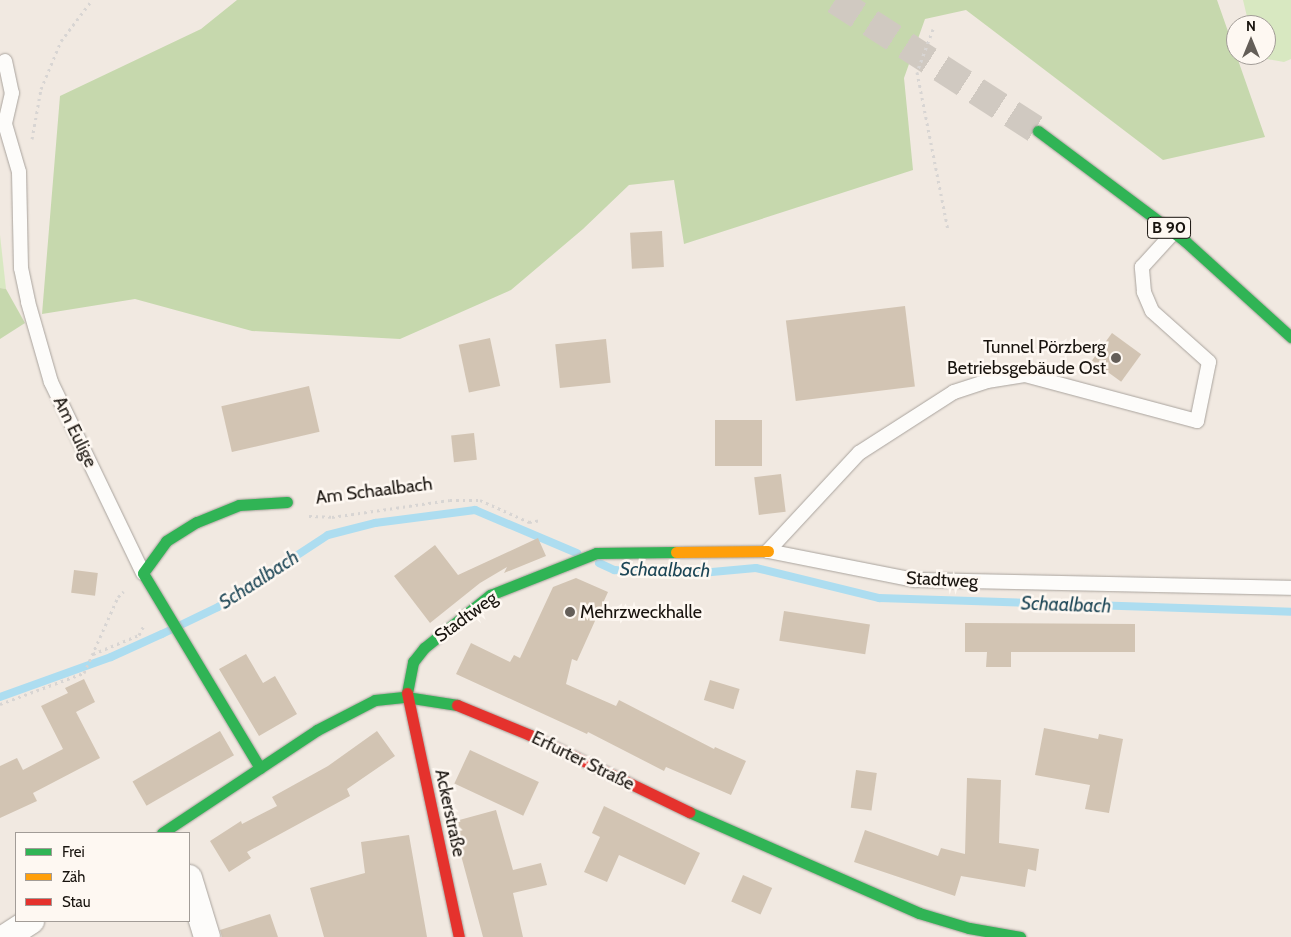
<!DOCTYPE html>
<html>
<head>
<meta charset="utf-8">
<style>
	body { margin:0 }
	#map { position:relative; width:1291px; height:937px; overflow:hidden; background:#f1e9e1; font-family:Cabin,sans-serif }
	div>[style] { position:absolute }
	.green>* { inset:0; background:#d8e8c1 }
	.forest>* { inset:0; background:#c6d8ad }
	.stream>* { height:8px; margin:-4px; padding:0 4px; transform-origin:4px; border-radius:4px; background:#adddf0 }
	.building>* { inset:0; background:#d2c4b3; transform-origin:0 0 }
	.primary-tunnel>* { height:28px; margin-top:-14px; transform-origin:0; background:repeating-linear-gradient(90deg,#d0c9c1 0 28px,transparent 0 42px) }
	.path>* { height:3px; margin-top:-1.5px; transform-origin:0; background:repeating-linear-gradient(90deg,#d8d5d3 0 2.5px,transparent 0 6.5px) }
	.roads { filter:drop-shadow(0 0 1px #a9a39d) drop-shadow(0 0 1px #a9a39d) }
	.lane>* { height:14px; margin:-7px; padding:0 7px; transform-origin:7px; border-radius:7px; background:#fdfcfa }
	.street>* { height:26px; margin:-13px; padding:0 13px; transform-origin:13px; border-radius:13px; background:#fdfcfa }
	.fast>* { height:11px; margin:-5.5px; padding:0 5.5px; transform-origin:5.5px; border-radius:5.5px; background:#30b455 }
	.slow>* { height:11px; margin:-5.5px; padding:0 5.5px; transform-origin:5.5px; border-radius:5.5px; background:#ff9f0a }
	.jam>* { height:11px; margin:-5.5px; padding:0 5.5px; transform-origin:5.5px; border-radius:5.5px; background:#e5322d }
	.dots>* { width:14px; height:14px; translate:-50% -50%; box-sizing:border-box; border:2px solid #fef8f2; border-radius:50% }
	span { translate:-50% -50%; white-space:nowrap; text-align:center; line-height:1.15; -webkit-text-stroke:5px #fef8f2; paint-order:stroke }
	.shield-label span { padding:1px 4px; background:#fef8f2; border:1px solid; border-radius:4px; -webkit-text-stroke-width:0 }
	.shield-label { font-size:16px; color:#18130e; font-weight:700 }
	.poi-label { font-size:18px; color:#18130e }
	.right { translate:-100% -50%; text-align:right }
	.left { translate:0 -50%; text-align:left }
	.street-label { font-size:18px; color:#18130e }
	.water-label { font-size:19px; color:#1d4656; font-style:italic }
	.legend { position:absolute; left:15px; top:832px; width:175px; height:90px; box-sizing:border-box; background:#fef8f2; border:1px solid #a29c97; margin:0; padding:6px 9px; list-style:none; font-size:15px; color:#18130e }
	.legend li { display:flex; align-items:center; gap:10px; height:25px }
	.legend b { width:25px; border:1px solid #a29c97 }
	.north { position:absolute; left:1226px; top:15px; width:50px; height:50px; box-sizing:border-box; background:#fef8f2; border:1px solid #a29c97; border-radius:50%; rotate:0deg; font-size:14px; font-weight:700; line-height:20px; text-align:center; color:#18130e }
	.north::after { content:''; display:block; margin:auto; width:18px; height:22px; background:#645e58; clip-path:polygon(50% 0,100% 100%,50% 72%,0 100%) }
</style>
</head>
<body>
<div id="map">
	<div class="green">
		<i style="clip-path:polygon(1243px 0,1291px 0,1291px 59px,1284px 62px,1267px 59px,1263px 55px,1266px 55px,1266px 25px,1249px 25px)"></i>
		<i style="clip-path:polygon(0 235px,6px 289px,0 288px)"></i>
	</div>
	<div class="forest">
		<i style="clip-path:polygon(237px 0,1217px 0,1265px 137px,1163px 160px,966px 10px,925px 19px,904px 78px,913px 170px,684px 244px,674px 180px,629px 185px,583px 229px,511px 290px,400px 339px,252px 331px,135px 299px,42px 314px,60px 96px,201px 29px)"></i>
		<i style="clip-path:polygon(0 288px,6px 289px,25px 323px,0 339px)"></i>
	</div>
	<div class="stream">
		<i style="left:599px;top:563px;width:17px;rotate:25deg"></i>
		<i style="left:614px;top:570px;width:76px;rotate:3deg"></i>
		<i style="left:690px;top:574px;width:66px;rotate:-5.2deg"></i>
		<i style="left:756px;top:568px;width:127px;rotate:13.7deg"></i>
		<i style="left:879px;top:598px;width:412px;rotate:1.9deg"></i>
		<i style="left:0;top:697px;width:118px;rotate:-19.8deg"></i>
		<i style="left:111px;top:657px;width:56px;rotate:-24.3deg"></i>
		<i style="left:162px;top:634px;width:62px;rotate:-25.7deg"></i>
		<i style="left:218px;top:607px;width:131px;rotate:-33.2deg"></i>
		<i style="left:328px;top:535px;width:49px;rotate:-14.3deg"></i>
		<i style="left:375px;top:523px;width:101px;rotate:-7.4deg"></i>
		<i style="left:475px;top:510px;width:111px;rotate:22.9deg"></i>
	</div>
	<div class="building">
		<i style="left:662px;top:231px;width:36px;height:32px;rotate:87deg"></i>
		<i style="left:905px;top:306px;width:81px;height:120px;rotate:83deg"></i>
		<i style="left:1112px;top:333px;width:36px;height:34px;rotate:36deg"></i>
		<i style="left:490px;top:338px;width:49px;height:32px;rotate:78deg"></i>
		<i style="left:606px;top:339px;width:44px;height:51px;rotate:84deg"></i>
		<i style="left:309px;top:386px;width:47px;height:90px;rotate:77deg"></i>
		<i style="left:715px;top:420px;width:47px;height:46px"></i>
		<i style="left:474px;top:433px;width:27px;height:23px;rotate:84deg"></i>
		<i style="left:781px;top:474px;width:38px;height:27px;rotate:83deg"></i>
		<i style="clip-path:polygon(538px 538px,546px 556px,504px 573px,507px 567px,480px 583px,430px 623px,394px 576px,435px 545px,458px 575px)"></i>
		<i style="left:74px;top:570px;width:24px;height:23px;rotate:7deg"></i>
		<i style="clip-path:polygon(576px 578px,608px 592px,577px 661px,572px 659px,566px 684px,616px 706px,619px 700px,714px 749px,715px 747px,746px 761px,731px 795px,666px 767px,664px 771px,588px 732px,587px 734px,456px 674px,471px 643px,510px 662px,514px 655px,520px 658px,553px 587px)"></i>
		<i style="left:784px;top:611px;width:87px;height:30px;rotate:9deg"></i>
		<i style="clip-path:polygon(965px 623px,1135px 624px,1135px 652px,1011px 652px,1011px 667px,986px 667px,987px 652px,965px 652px)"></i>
		<i style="clip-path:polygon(246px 654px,263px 683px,275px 676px,297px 714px,259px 736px,219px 669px)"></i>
		<i style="clip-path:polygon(84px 679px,95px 702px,76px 712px,100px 758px,33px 793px,37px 801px,0 818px,0 766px,17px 758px,23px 770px,63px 749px,41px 706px,68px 693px,65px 688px)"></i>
		<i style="left:710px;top:680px;width:31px;height:21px;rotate:17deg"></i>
		<i style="clip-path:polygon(1044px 728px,1098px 739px,1099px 734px,1123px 739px,1109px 813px,1085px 809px,1090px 785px,1035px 775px)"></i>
		<i style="left:220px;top:731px;width:28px;height:101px;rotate:60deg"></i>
		<i style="clip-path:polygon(377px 731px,395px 756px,347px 789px,350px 796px,247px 852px,251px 858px,229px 872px,210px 841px,241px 821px,242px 824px,277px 806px,272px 797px,328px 766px)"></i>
		<i style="left:470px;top:750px;width:76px;height:37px;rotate:25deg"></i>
		<i style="left:856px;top:770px;width:21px;height:38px;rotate:8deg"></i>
		<i style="clip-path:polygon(967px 778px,1001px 780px,999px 843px,1039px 849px,1036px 871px,1028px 869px,1025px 887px,961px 876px,955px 896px,854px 862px,865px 830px,938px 856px,941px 848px,965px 854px)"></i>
		<i style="clip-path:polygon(604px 806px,700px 853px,685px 885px,619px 855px,607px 882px,584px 872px,600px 837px,592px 833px)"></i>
		<i style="clip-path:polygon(496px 810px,513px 870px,541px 863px,547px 885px,513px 893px,523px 937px,483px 937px,452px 822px)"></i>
		<i style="clip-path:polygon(409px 835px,427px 937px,324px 937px,310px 888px,365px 873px,361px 842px)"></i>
		<i style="left:743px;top:875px;width:32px;height:29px;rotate:24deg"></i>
		<i style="clip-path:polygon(270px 914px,278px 937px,222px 937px,220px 930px)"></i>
	</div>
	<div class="primary-tunnel">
		<i style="left:835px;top:0;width:242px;rotate:32.8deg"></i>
	</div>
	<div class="path">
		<i style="left:933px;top:29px;width:46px;rotate:110.4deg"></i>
		<i style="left:917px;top:72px;width:161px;rotate:78.9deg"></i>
		<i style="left:32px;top:139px;width:51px;rotate:-79.8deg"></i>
		<i style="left:41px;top:89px;width:52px;rotate:-67.4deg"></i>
		<i style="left:61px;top:41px;width:51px;rotate:-52.9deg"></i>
		<i style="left:309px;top:516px;width:23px;rotate:2deg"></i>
		<i style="left:332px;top:517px;width:119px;rotate:-8.2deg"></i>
		<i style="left:450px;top:500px;width:30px"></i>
		<i style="left:480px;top:500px;width:54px;rotate:24.2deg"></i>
		<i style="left:529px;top:522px;width:13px;rotate:-9deg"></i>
		<i style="left:93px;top:654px;width:50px;rotate:-22.4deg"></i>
		<i style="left:139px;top:635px;width:11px;rotate:-63deg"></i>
		<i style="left:0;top:704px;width:90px;rotate:-20.3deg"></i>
		<i style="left:84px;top:673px;width:83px;rotate:-65.9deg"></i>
		<i style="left:118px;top:597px;width:8px;rotate:-45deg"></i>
	</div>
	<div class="roads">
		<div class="lane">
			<i style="left:5px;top:61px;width:33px;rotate:78deg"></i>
			<i style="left:12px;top:93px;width:32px;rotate:103deg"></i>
			<i style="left:5px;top:124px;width:50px;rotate:73.7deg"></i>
			<i style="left:19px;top:172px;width:96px;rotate:88.8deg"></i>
			<i style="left:21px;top:268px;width:35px;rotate:78deg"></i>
			<i style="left:28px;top:302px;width:83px;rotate:74deg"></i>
			<i style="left:51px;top:382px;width:212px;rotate:64.3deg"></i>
			<i style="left:768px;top:551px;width:134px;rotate:-47.1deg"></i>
			<i style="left:859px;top:453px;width:113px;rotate:-32.7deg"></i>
			<i style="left:954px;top:392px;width:35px;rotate:-18deg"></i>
			<i style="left:987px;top:381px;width:38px;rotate:-9deg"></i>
			<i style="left:1025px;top:375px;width:178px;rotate:15deg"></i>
			<i style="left:1197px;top:421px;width:60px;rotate:-78.5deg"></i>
			<i style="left:1209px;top:362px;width:76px;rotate:-138.2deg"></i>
			<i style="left:1152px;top:311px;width:21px;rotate:-113deg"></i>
			<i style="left:1144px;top:292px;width:25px;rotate:-95deg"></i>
			<i style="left:1142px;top:267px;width:47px;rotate:-47.6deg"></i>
			<i style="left:768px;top:551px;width:150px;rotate:11.2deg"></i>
			<i style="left:915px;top:580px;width:376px;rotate:1.2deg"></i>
		</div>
		<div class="street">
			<i style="left:189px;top:878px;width:62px;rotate:73deg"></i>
			<i style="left:6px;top:937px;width:30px;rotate:-33deg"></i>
		</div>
		<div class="fast">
			<i style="left:1038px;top:131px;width:184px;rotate:36.8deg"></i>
			<i style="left:1185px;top:241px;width:143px;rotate:42.2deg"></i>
			<i style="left:407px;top:693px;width:32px;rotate:-79deg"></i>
			<i style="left:413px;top:662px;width:18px;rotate:-52deg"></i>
			<i style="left:424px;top:648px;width:85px;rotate:-38.8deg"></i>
			<i style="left:490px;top:595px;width:114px;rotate:-21.6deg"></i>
			<i style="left:596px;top:553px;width:80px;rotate:-0.7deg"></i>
			<i style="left:260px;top:768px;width:227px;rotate:-121deg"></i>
			<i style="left:143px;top:573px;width:39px;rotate:-54deg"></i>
			<i style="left:166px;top:541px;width:36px;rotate:-32deg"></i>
			<i style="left:197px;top:522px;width:45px;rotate:-22deg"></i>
			<i style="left:239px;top:505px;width:48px;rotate:-3.6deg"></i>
			<i style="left:689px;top:812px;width:251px;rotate:23.7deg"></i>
			<i style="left:919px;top:913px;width:52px;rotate:16.7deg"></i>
			<i style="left:969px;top:928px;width:52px;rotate:10deg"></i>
			<i style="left:162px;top:833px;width:186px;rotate:-33.6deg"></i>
			<i style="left:317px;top:730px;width:65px;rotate:-27.3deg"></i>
			<i style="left:375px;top:700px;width:31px;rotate:-6deg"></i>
			<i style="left:406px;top:697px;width:52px;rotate:8.9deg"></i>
		</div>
		<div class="slow">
			<i style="left:676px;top:552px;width:92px;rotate:-0.6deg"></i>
		</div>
		<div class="jam">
			<i style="left:407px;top:693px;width:249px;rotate:78deg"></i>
			<i style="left:457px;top:705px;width:79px;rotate:22.3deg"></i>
			<i style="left:530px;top:735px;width:177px;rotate:25.8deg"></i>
		</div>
	</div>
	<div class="dots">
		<i style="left:1116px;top:358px;background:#645e58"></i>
		<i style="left:570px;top:612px;background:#645e58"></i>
	</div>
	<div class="shield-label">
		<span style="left:1169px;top:228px">B 90</span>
	</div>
	<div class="poi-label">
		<span class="right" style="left:1106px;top:358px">Tunnel Pörzberg<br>Betriebsgebäude Ost</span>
		<span class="left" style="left:580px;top:612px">Mehrzweckhalle</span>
	</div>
	<div class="street-label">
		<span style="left:75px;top:432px;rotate:64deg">Am Eulige</span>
		<span style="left:374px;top:491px;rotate:-7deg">Am Schaalbach</span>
		<span style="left:942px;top:580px;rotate:3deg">Stadtweg</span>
		<span style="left:466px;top:617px;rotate:-36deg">Stadtweg</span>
		<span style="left:583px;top:761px;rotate:26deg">Erfurter Straße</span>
		<span style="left:450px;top:813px;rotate:78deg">Ackerstraße</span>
	</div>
	<div class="water-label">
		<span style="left:665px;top:570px;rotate:1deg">Schaalbach</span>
		<span style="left:259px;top:580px;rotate:-33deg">Schaalbach</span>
		<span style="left:1066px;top:605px;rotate:2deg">Schaalbach</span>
	</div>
	<ul class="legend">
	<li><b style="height:6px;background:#30b455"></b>Frei</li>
	<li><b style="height:6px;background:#ff9f0a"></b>Zäh</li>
	<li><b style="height:6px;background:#e5322d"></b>Stau</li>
	</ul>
	<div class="north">N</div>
</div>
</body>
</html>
